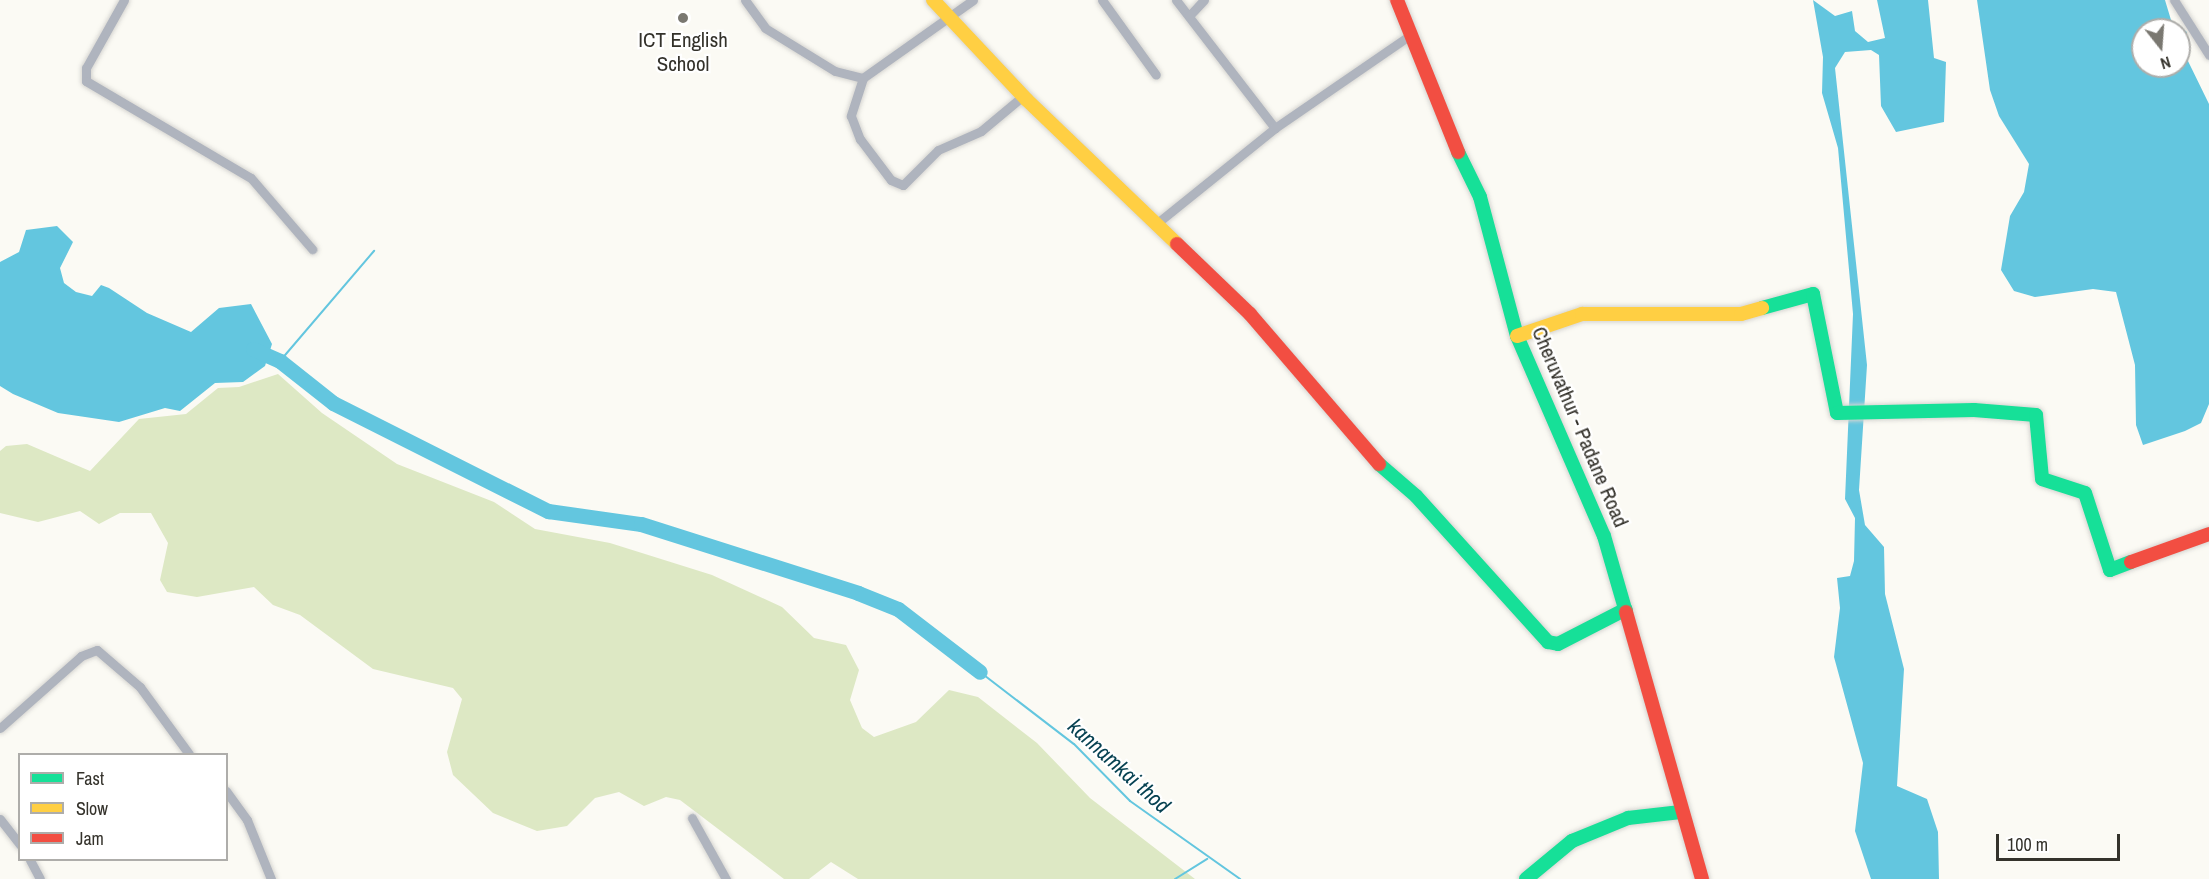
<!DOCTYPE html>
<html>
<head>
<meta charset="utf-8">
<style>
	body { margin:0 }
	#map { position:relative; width:2209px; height:879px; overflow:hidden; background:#fbfaf4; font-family:"Archivo Narrow",sans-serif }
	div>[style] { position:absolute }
	.green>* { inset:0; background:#dde8c4 }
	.water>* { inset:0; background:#63c6df }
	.stream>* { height:2px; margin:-1px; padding:0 1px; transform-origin:1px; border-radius:1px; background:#63c6df }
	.river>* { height:15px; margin:-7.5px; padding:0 7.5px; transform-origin:7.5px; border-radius:7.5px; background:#63c6df }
	.roads { filter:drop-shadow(0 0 2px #d6d5d1) drop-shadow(0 0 2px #d6d5d1) }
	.street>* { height:9px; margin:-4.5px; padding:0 4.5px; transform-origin:4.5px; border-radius:4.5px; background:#afb4be }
	.fast>* { height:14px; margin:-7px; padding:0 7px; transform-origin:7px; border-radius:7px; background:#16e098 }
	.slow>* { height:14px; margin:-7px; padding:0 7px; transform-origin:7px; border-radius:7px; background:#ffcf43 }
	.jam>* { height:14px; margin:-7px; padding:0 7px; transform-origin:7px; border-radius:7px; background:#f24e42 }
	.dots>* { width:16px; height:16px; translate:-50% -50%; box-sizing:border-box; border:3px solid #fff; border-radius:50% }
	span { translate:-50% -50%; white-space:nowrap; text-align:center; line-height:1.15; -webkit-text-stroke:4.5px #fff; paint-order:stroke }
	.poi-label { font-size:21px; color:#34322b }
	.street-label { font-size:21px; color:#34322b }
	.water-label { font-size:22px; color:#074252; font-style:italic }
	.legend { position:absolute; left:18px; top:753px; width:210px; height:108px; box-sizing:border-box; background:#fff; border:2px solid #aeadaa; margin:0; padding:8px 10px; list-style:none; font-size:18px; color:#34322b }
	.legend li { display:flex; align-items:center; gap:12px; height:30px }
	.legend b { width:30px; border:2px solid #aeadaa }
	.north { position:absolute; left:2131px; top:18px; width:60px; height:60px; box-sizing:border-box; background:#fff; border:2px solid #aeadaa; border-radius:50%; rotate:163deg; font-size:16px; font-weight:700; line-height:24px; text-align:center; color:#34322b }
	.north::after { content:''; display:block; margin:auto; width:21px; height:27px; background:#7a7871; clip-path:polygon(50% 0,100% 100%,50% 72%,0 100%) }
	.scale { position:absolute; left:1996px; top:834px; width:124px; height:27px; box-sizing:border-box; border:3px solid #34322b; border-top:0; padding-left:8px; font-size:18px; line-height:21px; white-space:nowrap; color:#34322b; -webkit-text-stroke:4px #fff; paint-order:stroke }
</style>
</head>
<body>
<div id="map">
	<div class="green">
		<i style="clip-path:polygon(278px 374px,322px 413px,397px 464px,494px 502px,535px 529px,610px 543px,712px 575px,782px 607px,814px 638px,846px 645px,859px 670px,850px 700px,862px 728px,874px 737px,916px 722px,949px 690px,978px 697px,1037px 743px,1090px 798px,1195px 879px,858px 879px,831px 862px,809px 879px,784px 879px,680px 800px,666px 797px,644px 806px,619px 792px,595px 798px,567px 826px,537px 831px,493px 813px,453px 775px,447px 752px,462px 699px,453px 688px,373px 669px,300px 615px,273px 605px,254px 587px,197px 597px,167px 592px,160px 580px,168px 543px,151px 513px,120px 513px,99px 524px,80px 511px,38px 522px,0 513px,0 451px,6px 446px,27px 444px,90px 471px,139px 419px,186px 414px,218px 388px,239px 387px)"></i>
	</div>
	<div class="water">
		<i style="clip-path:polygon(1813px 0,1835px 16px,1852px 11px,1855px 31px,1868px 42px,1885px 38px,1877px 0,1928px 0,1934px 58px,1946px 62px,1944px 122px,1896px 132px,1881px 106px,1879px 55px,1871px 50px,1845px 52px,1835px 68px,1867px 365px,1859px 490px,1865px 525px,1884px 547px,1885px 594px,1904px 669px,1897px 786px,1927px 799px,1938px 832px,1939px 879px,1871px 879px,1855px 831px,1863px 763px,1834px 657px,1840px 608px,1837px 578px,1850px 576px,1854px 561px,1855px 518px,1845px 499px,1853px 314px,1838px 148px,1822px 93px,1823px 57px)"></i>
		<i style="clip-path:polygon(evenodd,1977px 0,2165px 0,2171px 20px,2187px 32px,2187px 59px,2209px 104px,2209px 404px,2201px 423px,2185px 431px,2143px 445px,2136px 425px,2135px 365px,2116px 292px,2093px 289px,2035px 297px,2014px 291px,2001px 270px,2010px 216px,2024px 192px,2029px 164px,1999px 116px,1990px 90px,1977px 0,2143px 30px,2179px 30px,2179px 66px,2143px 66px,2143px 30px)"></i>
		<i style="clip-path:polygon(57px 226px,73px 242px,60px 268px,64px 283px,76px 292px,92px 296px,101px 285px,109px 288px,147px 313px,191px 332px,219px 308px,251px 304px,272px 344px,265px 366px,243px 382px,215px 383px,180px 411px,165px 408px,119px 422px,58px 413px,13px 394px,0 386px,0 262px,19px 252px,26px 230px)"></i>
	</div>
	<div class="stream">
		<i style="left:280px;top:361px;width:145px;rotate:-49.5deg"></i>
		<i style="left:980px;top:672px;width:118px;rotate:37.5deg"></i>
		<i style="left:1074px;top:744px;width:80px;rotate:45.5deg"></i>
		<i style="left:1130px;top:801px;width:135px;rotate:35.3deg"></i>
		<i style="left:1175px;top:879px;width:38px;rotate:-32deg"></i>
	</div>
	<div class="river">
		<i style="left:253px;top:349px;width:30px;rotate:24deg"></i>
		<i style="left:280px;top:361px;width:68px;rotate:38.4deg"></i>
		<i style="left:333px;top:403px;width:241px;rotate:26.7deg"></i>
		<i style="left:548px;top:511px;width:94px;rotate:8deg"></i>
		<i style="left:641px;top:524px;width:228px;rotate:17.6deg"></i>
		<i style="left:858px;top:593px;width:43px;rotate:21.8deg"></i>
		<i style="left:898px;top:609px;width:103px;rotate:37.5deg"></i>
	</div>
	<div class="roads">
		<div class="street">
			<i style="left:124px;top:0;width:78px;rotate:119.2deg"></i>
			<i style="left:86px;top:68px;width:13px;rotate:90deg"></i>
			<i style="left:86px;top:81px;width:191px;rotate:30.5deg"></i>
			<i style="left:251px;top:178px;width:94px;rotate:49.3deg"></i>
			<i style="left:745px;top:0;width:34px;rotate:54deg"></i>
			<i style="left:765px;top:28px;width:82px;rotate:31.6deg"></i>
			<i style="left:835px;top:71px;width:29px;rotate:14deg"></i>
			<i style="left:973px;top:0;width:135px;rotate:144.7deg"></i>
			<i style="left:863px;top:78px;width:40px;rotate:108deg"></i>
			<i style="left:851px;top:116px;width:25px;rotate:69deg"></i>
			<i style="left:860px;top:139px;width:51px;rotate:52.9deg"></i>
			<i style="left:891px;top:180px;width:13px;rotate:23deg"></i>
			<i style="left:903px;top:185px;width:49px;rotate:-45deg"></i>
			<i style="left:938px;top:150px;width:47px;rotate:-23.8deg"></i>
			<i style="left:981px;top:131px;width:55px;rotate:-39.8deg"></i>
			<i style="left:1102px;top:0;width:92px;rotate:54.2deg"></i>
			<i style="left:1176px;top:0;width:162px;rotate:52.3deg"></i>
			<i style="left:2174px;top:0;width:65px;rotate:57.5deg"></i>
			<i style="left:1189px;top:16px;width:22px;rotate:-47deg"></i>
			<i style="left:1156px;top:224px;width:153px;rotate:-38.9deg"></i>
			<i style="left:1275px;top:128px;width:163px;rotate:-34.5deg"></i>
			<i style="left:0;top:728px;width:108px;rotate:-41.6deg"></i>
			<i style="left:81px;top:656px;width:17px;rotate:-21deg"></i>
			<i style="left:97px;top:650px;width:57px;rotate:40.7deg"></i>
			<i style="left:140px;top:687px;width:83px;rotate:53.8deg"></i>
			<i style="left:226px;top:791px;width:36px;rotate:54deg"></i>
			<i style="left:247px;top:820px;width:64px;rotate:67.9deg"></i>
			<i style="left:692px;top:818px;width:70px;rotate:60.9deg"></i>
			<i style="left:0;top:819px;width:33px;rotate:52deg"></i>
			<i style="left:30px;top:860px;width:21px;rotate:62deg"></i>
		</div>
		<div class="fast">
			<i style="left:1458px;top:152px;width:50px;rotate:63.9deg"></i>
			<i style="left:1480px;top:197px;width:144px;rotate:75.1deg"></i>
			<i style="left:1517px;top:336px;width:218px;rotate:66.5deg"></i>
			<i style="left:1604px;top:536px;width:79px;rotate:73.9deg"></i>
			<i style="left:1762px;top:308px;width:53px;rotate:-15.4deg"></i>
			<i style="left:1813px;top:294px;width:121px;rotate:78.6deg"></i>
			<i style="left:1837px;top:413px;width:137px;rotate:-1.3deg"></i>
			<i style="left:1974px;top:410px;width:62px;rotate:4.6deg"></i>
			<i style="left:2036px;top:415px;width:64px;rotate:84.6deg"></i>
			<i style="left:2042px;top:479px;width:45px;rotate:18deg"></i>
			<i style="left:2085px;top:493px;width:81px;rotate:72deg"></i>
			<i style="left:2110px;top:570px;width:22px;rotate:-21deg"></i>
			<i style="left:1379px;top:464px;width:49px;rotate:40.9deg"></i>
			<i style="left:1416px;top:496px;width:197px;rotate:47.9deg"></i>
			<i style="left:1548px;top:642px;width:10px;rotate:11deg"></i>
			<i style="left:1558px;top:644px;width:76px;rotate:-27.2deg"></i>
			<i style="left:1526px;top:879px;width:60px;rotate:-39.6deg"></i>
			<i style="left:1572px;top:841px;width:61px;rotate:-22.3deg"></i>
			<i style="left:1628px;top:818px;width:53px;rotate:-6.5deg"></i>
		</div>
		<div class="slow">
			<i style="left:933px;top:0;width:137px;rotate:46.8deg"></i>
			<i style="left:1027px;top:100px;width:208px;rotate:43.8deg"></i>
			<i style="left:1517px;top:336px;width:69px;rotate:-18.7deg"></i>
			<i style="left:1582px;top:314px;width:159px"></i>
			<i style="left:1741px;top:314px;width:22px;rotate:-16deg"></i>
		</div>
		<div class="jam">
			<i style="left:1397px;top:0;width:164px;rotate:68.1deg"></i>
			<i style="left:1177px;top:244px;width:101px;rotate:43.8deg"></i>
			<i style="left:1250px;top:314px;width:198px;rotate:49.3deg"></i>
			<i style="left:2131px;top:562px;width:83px;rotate:-19.7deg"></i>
			<i style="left:1626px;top:612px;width:278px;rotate:74.1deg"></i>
		</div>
	</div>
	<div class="dots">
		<i style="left:683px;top:18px;background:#7a7871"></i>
	</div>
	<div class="poi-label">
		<span style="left:683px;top:52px">ICT English<br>School</span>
	</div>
	<div class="street-label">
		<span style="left:1580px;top:427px;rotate:67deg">Cheruvathur - Padane Road</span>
	</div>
	<div class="water-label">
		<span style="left:1119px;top:766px;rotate:42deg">kannamkai thod</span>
	</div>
	<ul class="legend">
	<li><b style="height:8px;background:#16e098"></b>Fast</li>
	<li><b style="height:8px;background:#ffcf43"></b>Slow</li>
	<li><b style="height:8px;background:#f24e42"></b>Jam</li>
	</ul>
	<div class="north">N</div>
	<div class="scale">100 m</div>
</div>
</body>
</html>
